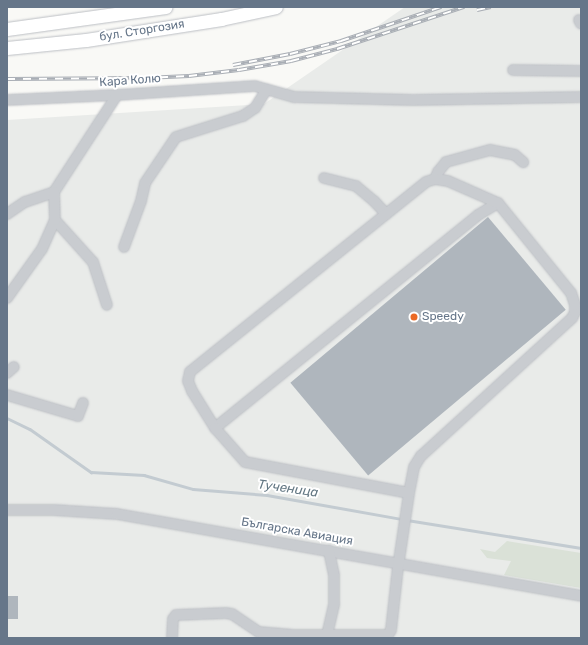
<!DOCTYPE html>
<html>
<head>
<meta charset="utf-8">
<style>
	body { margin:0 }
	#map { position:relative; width:588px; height:645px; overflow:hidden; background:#f9f9f6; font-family:Rubik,sans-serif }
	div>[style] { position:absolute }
	.built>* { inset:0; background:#e9ebe9 }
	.green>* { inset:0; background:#dae1d7 }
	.stream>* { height:2.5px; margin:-1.25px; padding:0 1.25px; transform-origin:1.25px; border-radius:1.25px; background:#c3cbd1 }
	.building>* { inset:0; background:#afb6bd; transform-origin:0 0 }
	.roads { filter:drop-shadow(0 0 1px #bcbfc4) drop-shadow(0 0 1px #bcbfc4) }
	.minor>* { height:10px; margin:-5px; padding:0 5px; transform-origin:5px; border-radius:5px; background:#c9ccd0 }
	.major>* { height:13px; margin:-6.5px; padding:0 6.5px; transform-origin:6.5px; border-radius:6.5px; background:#fff }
	.rail>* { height:4px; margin-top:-2px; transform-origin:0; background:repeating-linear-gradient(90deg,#fff 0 8px,#a9aeb5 0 16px); box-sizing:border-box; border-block:1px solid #a9aeb5 }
	.dots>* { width:11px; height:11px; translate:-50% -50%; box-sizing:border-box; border:2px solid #fff; border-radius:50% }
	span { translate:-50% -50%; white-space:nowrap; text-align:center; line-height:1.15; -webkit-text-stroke:4px #fff; paint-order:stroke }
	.street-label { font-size:12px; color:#667689 }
	.poi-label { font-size:12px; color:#667689 }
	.left { translate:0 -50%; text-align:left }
	.water-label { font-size:13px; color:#637783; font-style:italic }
	.frame { position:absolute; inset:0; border:8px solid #667689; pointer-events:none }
</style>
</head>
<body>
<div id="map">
	<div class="built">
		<i style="clip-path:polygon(405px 7px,581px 7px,581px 638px,7px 638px,7px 120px,264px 104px)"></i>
	</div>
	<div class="green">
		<i style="clip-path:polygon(507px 541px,581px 553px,581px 588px,504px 575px,511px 561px,487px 558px,480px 549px,495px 552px)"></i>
	</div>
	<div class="stream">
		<i style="left:7px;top:418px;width:25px;rotate:26deg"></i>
		<i style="left:30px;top:429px;width:75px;rotate:35.2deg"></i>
		<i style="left:91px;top:472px;width:53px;rotate:3.2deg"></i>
		<i style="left:144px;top:475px;width:51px;rotate:15.9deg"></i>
		<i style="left:193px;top:489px;width:74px;rotate:4.6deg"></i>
		<i style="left:267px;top:495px;width:137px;rotate:10.1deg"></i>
		<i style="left:407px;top:520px;width:176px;rotate:9.1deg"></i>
	</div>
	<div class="building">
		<i style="left:488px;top:217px;width:121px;height:258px;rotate:50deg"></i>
		<i style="left:7px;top:596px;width:11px;height:23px"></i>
	</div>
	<div class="roads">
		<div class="minor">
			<i style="left:579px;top:20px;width:4px;rotate:63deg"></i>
			<i style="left:513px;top:70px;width:68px;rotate:0.8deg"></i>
			<i style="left:7px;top:100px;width:110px;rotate:-2.6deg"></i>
			<i style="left:117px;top:95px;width:138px;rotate:-3.7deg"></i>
			<i style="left:255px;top:86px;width:41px;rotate:15.8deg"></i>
			<i style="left:294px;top:97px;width:119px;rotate:1.4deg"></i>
			<i style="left:413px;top:100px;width:168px;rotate:-1deg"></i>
			<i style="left:324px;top:178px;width:33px;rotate:14deg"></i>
			<i style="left:356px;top:186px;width:23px;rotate:40deg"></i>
			<i style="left:374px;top:201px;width:18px;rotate:47deg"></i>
			<i style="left:435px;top:179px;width:8px;rotate:-67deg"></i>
			<i style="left:438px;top:172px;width:13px;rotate:-51deg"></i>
			<i style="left:446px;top:162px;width:46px;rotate:-15.3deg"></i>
			<i style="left:490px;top:150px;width:25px;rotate:11deg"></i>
			<i style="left:515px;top:155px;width:11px;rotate:41deg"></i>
			<i style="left:7px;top:214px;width:22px;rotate:-34deg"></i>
			<i style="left:25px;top:202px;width:31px;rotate:-19deg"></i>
			<i style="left:54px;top:192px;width:116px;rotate:-57deg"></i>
			<i style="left:55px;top:220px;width:57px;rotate:47.9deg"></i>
			<i style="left:93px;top:262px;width:45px;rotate:72deg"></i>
			<i style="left:124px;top:247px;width:49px;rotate:-69.7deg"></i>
			<i style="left:141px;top:201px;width:18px;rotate:-77deg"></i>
			<i style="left:145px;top:183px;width:55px;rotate:-56deg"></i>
			<i style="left:176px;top:137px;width:70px;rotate:-17.4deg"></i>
			<i style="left:243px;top:116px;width:14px;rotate:-34deg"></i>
			<i style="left:255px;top:108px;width:22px;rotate:-58deg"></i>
			<i style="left:7px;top:298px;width:60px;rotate:-54.5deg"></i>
			<i style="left:42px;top:249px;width:32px;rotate:-66deg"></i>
			<i style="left:55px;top:220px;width:28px;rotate:-92deg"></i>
			<i style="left:7px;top:373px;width:9px;rotate:-41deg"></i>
			<i style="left:7px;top:395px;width:74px;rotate:16.5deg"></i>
			<i style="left:78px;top:416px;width:14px;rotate:-69deg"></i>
			<i style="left:215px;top:428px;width:338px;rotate:-39deg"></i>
			<i style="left:478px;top:215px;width:23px;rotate:-31deg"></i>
			<i style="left:7px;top:510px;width:47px"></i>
			<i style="left:54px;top:510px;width:63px;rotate:3.6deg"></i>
			<i style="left:117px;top:514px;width:471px;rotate:10deg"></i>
			<i style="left:327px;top:635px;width:32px;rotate:-77deg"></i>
			<i style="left:334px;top:604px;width:29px;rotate:-90deg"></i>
			<i style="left:334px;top:575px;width:25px;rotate:-102deg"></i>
			<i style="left:172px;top:638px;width:19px;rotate:-87deg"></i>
			<i style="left:173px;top:619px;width:5px;rotate:-53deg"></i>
			<i style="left:176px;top:615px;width:50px;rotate:-2.3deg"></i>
			<i style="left:226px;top:613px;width:6px;rotate:9deg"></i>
			<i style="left:232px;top:614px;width:32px;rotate:34deg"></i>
			<i style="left:259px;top:632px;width:32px;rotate:5deg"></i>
			<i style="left:291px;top:635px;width:97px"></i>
			<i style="left:388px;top:635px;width:6px;rotate:-59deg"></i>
			<i style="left:391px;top:630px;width:63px;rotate:-83.7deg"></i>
			<i style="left:398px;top:567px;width:75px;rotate:-81.5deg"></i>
			<i style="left:409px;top:493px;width:26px;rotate:-79deg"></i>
			<i style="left:414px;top:467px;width:13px;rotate:-58deg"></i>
			<i style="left:421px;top:456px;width:205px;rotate:-42.4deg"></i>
			<i style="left:572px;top:318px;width:7px;rotate:-63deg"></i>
			<i style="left:575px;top:312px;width:7px;rotate:-90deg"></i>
			<i style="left:575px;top:305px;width:13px;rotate:-108deg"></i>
			<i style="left:571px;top:293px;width:116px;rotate:-129deg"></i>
			<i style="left:498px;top:203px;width:55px;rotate:-156.3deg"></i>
			<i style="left:448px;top:181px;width:13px;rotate:-171deg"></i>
			<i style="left:435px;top:179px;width:9px;rotate:162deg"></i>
			<i style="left:426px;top:182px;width:303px;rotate:141.2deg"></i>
			<i style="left:190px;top:372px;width:9px;rotate:103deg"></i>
			<i style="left:188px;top:381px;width:11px;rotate:68deg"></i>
			<i style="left:192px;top:391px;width:44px;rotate:58.1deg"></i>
			<i style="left:215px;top:428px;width:45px;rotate:48.6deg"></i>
			<i style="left:245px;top:462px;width:167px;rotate:10.7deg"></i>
		</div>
		<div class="major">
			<i style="left:7px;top:29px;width:160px;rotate:-7.9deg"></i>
			<i style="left:7px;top:48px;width:79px;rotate:-5.8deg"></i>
			<i style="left:86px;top:40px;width:137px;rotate:-8.8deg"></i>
			<i style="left:221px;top:19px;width:56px;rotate:-12.3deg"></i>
		</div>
	</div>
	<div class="rail">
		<i style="left:477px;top:10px;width:14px;rotate:-12deg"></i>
		<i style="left:233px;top:65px;width:58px;rotate:-10.9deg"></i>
		<i style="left:290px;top:54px;width:53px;rotate:-14.3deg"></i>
		<i style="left:341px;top:41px;width:106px;rotate:-18.8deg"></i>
		<i style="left:7px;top:79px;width:137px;rotate:-0.4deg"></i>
		<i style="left:144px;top:78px;width:45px;rotate:-2.5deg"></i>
		<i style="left:189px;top:76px;width:50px;rotate:-6.8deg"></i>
		<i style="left:239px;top:70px;width:53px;rotate:-9.8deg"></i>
		<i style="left:291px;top:61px;width:48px;rotate:-14.6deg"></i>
		<i style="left:337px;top:49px;width:134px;rotate:-18.3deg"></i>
	</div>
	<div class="dots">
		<i style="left:414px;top:317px;background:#eb6924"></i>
	</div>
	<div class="street-label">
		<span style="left:142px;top:31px;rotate:-9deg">бул. Сторгозия</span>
		<span style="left:130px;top:81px;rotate:-4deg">Кара Колю</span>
		<span style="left:297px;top:532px;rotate:10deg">Българска Авиация</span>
	</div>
	<div class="poi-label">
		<span class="left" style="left:422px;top:317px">Speedy</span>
	</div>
	<div class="water-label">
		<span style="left:288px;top:489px;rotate:8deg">Тученица</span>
	</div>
	<div class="frame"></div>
</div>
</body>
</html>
